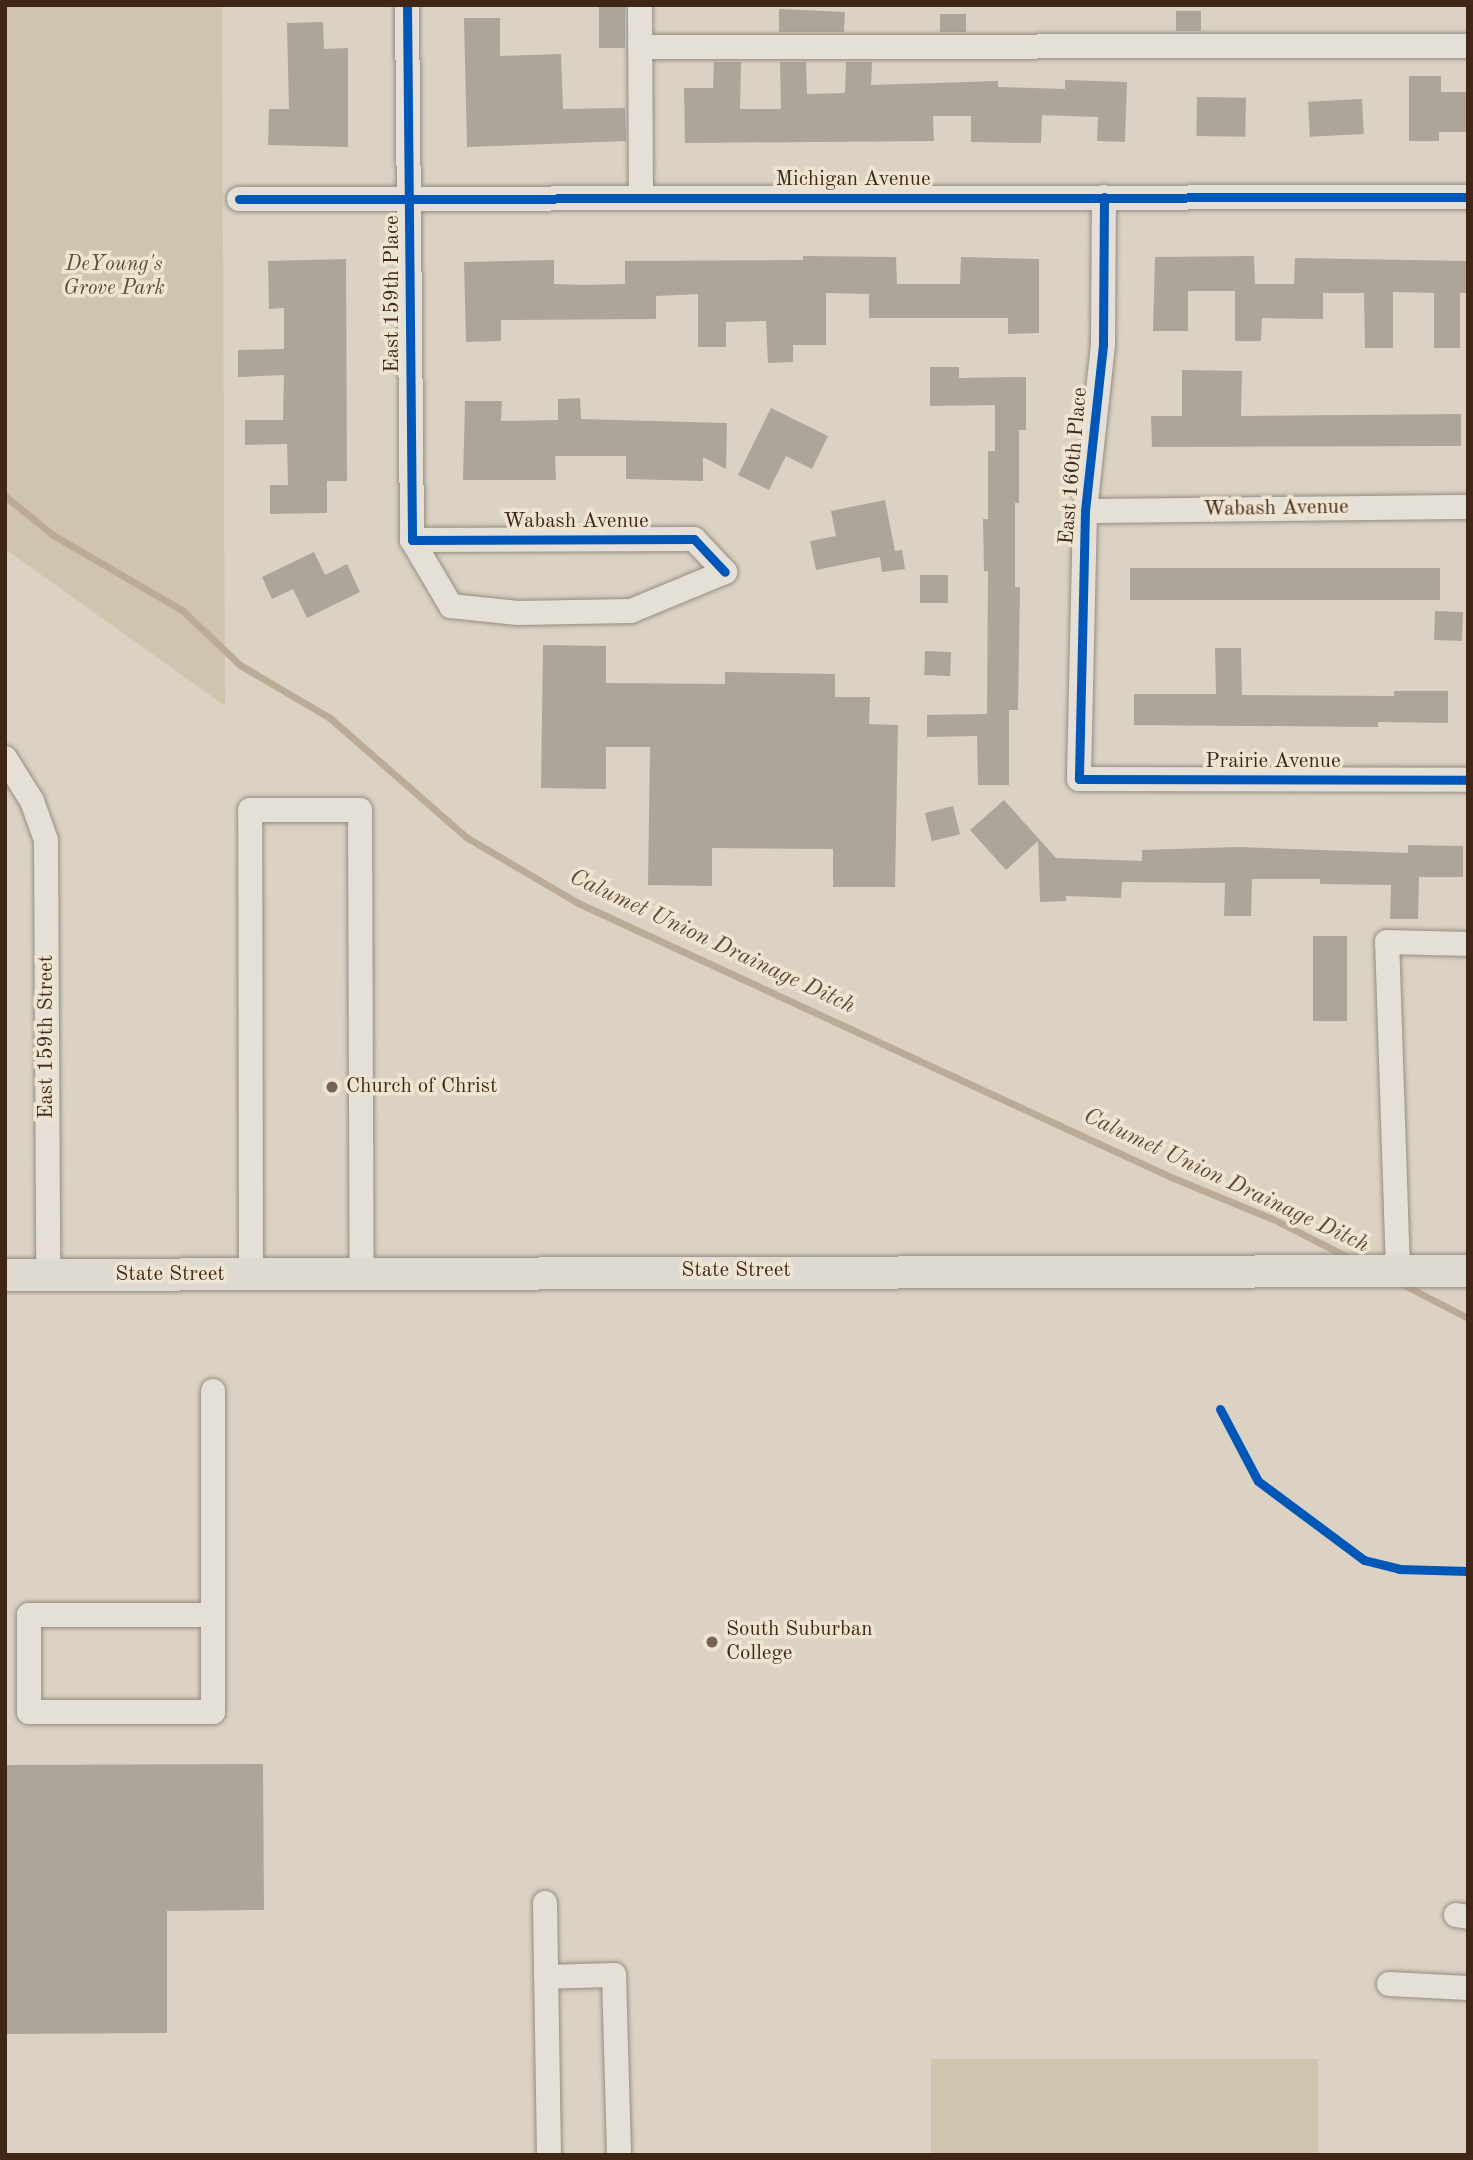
<!DOCTYPE html>
<html>
<head>
<meta charset="utf-8">
<style>
	body { margin:0 }
	#map { position:relative; width:1473px; height:2160px; overflow:hidden; background:#dbd2c3; font-family:"Old Standard TT",serif }
	div>[style] { position:absolute }
	.green>* { inset:0; background:#d1c4ae; transform-origin:0 0 }
	.stream>* { height:7px; margin:-3.5px; padding:0 3.5px; transform-origin:3.5px; border-radius:3.5px; background:#bbab96 }
	.building>* { inset:0; background:#ada59a; transform-origin:0 0 }
	.roads { filter:drop-shadow(0 0 2px #958c82) drop-shadow(0 0 2px #958c82) }
	.minor>* { height:24px; margin:-12px; padding:0 12px; transform-origin:12px; border-radius:12px; background:#e4dfd7 }
	.major>* { height:32px; margin:-16px; padding:0 16px; transform-origin:16px; border-radius:16px; background:#dedad1 }
	.cycleway>* { height:9px; margin:-4.5px; padding:0 4.5px; transform-origin:4.5px; border-radius:4.5px; background:#0057b8 }
	.dots>* { width:19px; height:19px; translate:-50% -50%; box-sizing:border-box; border:4px solid #eee4d2; border-radius:50% }
	span { translate:-50% -50%; white-space:nowrap; text-align:center; line-height:1.15; -webkit-text-stroke:7px #eee4d2; paint-order:stroke }
	.street-label { font-size:21px; color:#402616 }
	.park-label { font-size:21px; color:#624a38; font-style:italic }
	.poi-label { font-size:21px; color:#402616 }
	.left { translate:0 -50%; text-align:left }
	.water-label { font-size:23px; color:#614936; font-style:italic }
	.frame { position:absolute; inset:0; border:7px solid #402616; pointer-events:none }
</style>
</head>
<body>
<div id="map">
	<div class="green">
		<i style="clip-path:polygon(5px 5px,222px 5px,225px 706px,5px 549px)"></i>
		<i style="left:1318px;top:2059px;width:96px;height:387px;rotate:90deg"></i>
	</div>
	<div class="stream">
		<i style="left:5px;top:496px;width:62px;rotate:39.1deg"></i>
		<i style="left:53px;top:535px;width:149px;rotate:30.2deg"></i>
		<i style="left:182px;top:610px;width:80px;rotate:43.5deg"></i>
		<i style="left:240px;top:665px;width:104px;rotate:30.5deg"></i>
		<i style="left:330px;top:718px;width:181px;rotate:41.2deg"></i>
		<i style="left:466px;top:837px;width:130px;rotate:30.5deg"></i>
		<i style="left:578px;top:903px;width:653px;rotate:24.8deg"></i>
		<i style="left:1171px;top:1177px;width:110px;rotate:22.4deg"></i>
		<i style="left:1273px;top:1219px;width:89px;rotate:26.9deg"></i>
		<i style="left:1400px;top:1283px;width:76px;rotate:27.2deg"></i>
	</div>
	<div class="building">
		<i style="left:599px;top:5px;width:26px;height:43px"></i>
		<i style="clip-path:polygon(779px 9px,845px 12px,844px 32px,779px 32px)"></i>
		<i style="left:1176px;top:11px;width:25px;height:20px"></i>
		<i style="left:940px;top:14px;width:26px;height:18px"></i>
		<i style="clip-path:polygon(464px 18px,500px 18px,500px 56px,561px 54px,563px 109px,625px 108px,626px 141px,467px 147px)"></i>
		<i style="clip-path:polygon(323px 22px,324px 49px,348px 48px,348px 147px,268px 145px,269px 109px,289px 109px,287px 23px)"></i>
		<i style="clip-path:polygon(714px 62px,741px 62px,740px 109px,781px 109px,780px 62px,806px 62px,807px 94px,845px 93px,846px 62px,872px 62px,871px 85px,998px 81px,998px 87px,1065px 89px,1065px 80px,1127px 82px,1125px 142px,1097px 141px,1098px 117px,1042px 115px,1041px 143px,971px 142px,971px 116px,933px 116px,934px 141px,685px 143px,684px 88px,713px 88px)"></i>
		<i style="clip-path:polygon(1409px 76px,1441px 76px,1441px 92px,1468px 92px,1468px 132px,1439px 132px,1439px 141px,1409px 141px)"></i>
		<i style="left:1197px;top:97px;width:49px;height:39px;rotate:1deg"></i>
		<i style="left:1362px;top:99px;width:35px;height:54px;rotate:87deg"></i>
		<i style="clip-path:polygon(803px 256px,896px 257px,897px 284px,960px 284px,961px 257px,1039px 259px,1039px 333px,1008px 334px,1008px 318px,869px 318px,869px 294px,826px 293px,826px 345px,793px 345px,793px 362px,768px 363px,766px 321px,726px 322px,726px 347px,698px 347px,698px 294px,656px 296px,656px 319px,501px 320px,501px 341px,466px 342px,464px 262px,554px 260px,554px 284px,582px 285px,625px 284px,625px 261px,803px 260px)"></i>
		<i style="clip-path:polygon(1254px 256px,1255px 284px,1294px 284px,1295px 258px,1468px 261px,1468px 293px,1460px 293px,1460px 348px,1434px 348px,1434px 293px,1393px 292px,1393px 348px,1365px 348px,1364px 293px,1323px 293px,1323px 319px,1262px 318px,1261px 341px,1235px 341px,1235px 291px,1188px 291px,1188px 331px,1153px 331px,1155px 257px)"></i>
		<i style="clip-path:polygon(346px 259px,347px 481px,327px 481px,327px 513px,270px 514px,270px 485px,288px 485px,287px 444px,245px 445px,245px 420px,283px 420px,284px 375px,238px 377px,238px 350px,284px 349px,284px 308px,269px 309px,268px 261px)"></i>
		<i style="clip-path:polygon(930px 367px,959px 367px,959px 378px,1026px 377px,1026px 430px,1019px 430px,1019px 503px,1015px 503px,1015px 587px,1020px 587px,1018px 710px,1009px 710px,1009px 785px,978px 785px,977px 736px,927px 737px,927px 715px,987px 714px,988px 571px,984px 571px,983px 519px,988px 519px,988px 451px,995px 451px,995px 405px,930px 406px)"></i>
		<i style="clip-path:polygon(1182px 370px,1242px 371px,1241px 416px,1461px 414px,1461px 446px,1152px 447px,1151px 416px,1182px 416px)"></i>
		<i style="clip-path:polygon(580px 398px,581px 419px,727px 423px,726px 469px,703px 457px,703px 481px,626px 479px,626px 456px,555px 456px,556px 480px,463px 480px,465px 401px,502px 401px,501px 421px,558px 420px,558px 399px)"></i>
		<i style="clip-path:polygon(771px 408px,828px 436px,812px 469px,786px 456px,769px 490px,738px 475px)"></i>
		<i style="clip-path:polygon(885px 500px,895px 551px,902px 550px,905px 569px,882px 572px,880px 557px,816px 570px,810px 541px,836px 536px,831px 511px)"></i>
		<i style="clip-path:polygon(314px 552px,325px 575px,347px 564px,360px 592px,307px 618px,293px 589px,272px 599px,262px 577px)"></i>
		<i style="left:1130px;top:568px;width:310px;height:32px"></i>
		<i style="left:948px;top:575px;width:28px;height:28px;rotate:90deg"></i>
		<i style="left:1435px;top:611px;width:28px;height:29px;rotate:2deg"></i>
		<i style="clip-path:polygon(543px 645px,606px 646px,606px 683px,725px 684px,725px 672px,835px 674px,835px 697px,870px 697px,869px 724px,898px 725px,895px 887px,833px 887px,833px 849px,712px 848px,712px 886px,648px 885px,650px 747px,606px 747px,606px 789px,541px 788px)"></i>
		<i style="clip-path:polygon(1215px 648px,1241px 648px,1242px 695px,1394px 696px,1394px 691px,1448px 691px,1448px 723px,1378px 722px,1378px 727px,1134px 725px,1134px 694px,1216px 694px)"></i>
		<i style="left:925px;top:651px;width:26px;height:24px;rotate:2deg"></i>
		<i style="clip-path:polygon(1004px 800px,1056px 858px,1142px 861px,1142px 850px,1238px 847px,1408px 853px,1408px 845px,1463px 846px,1463px 877px,1419px 877px,1418px 919px,1390px 919px,1391px 885px,1320px 884px,1320px 879px,1252px 879px,1251px 916px,1224px 916px,1225px 883px,1122px 882px,1121px 898px,1066px 896px,1066px 901px,1040px 902px,1038px 841px,1006px 870px,970px 830px)"></i>
		<i style="left:953px;top:806px;width:29px;height:29px;rotate:76deg"></i>
		<i style="left:1313px;top:936px;width:34px;height:85px"></i>
		<i style="clip-path:polygon(263px 1764px,264px 1910px,167px 1911px,167px 2033px,5px 2034px,5px 1765px)"></i>
	</div>
	<div class="roads">
		<div class="minor">
			<i style="left:407px;top:5px;width:535px;rotate:89.46deg"></i>
			<i style="left:412px;top:540px;width:77px;rotate:59.4deg"></i>
			<i style="left:451px;top:606px;width:67px;rotate:6deg"></i>
			<i style="left:518px;top:613px;width:113px;rotate:-1deg"></i>
			<i style="left:631px;top:611px;width:102px;rotate:-22.5deg"></i>
			<i style="left:725px;top:572px;width:45px;rotate:-133.2deg"></i>
			<i style="left:694px;top:539px;width:282px;rotate:179.8deg"></i>
			<i style="left:640px;top:5px;width:193px;rotate:89.7deg"></i>
			<i style="left:640px;top:47px;width:828px;rotate:-0.07deg"></i>
			<i style="left:1104px;top:197px;width:148px;rotate:90.4deg"></i>
			<i style="left:1103px;top:345px;width:167px;rotate:96.2deg"></i>
			<i style="left:1085px;top:511px;width:268px;rotate:91.3deg"></i>
			<i style="left:1079px;top:779px;width:389px;rotate:0.1deg"></i>
			<i style="left:239px;top:199px;width:1229px;rotate:-0.09deg"></i>
			<i style="left:1085px;top:511px;width:383px;rotate:-0.6deg"></i>
			<i style="left:5px;top:758px;width:51px;rotate:57.9deg"></i>
			<i style="left:32px;top:801px;width:41px;rotate:70.3deg"></i>
			<i style="left:46px;top:840px;width:436px;rotate:89.7deg"></i>
			<i style="left:1398px;top:1271px;width:329px;rotate:-91.9deg"></i>
			<i style="left:1387px;top:942px;width:81px;rotate:1.4deg"></i>
			<i style="left:251px;top:1274px;width:464px;rotate:-90.1deg"></i>
			<i style="left:250px;top:810px;width:110px"></i>
			<i style="left:360px;top:810px;width:463px;rotate:89.8deg"></i>
			<i style="left:213px;top:1615px;width:184px;rotate:180deg"></i>
			<i style="left:29px;top:1615px;width:97px;rotate:90deg"></i>
			<i style="left:29px;top:1712px;width:184px"></i>
			<i style="left:213px;top:1712px;width:321px;rotate:-90deg"></i>
			<i style="left:545px;top:1903px;width:252px;rotate:89.1deg"></i>
			<i style="left:1456px;top:1915px;width:12px;rotate:9deg"></i>
			<i style="left:546px;top:1977px;width:68px;rotate:-1.7deg"></i>
			<i style="left:614px;top:1975px;width:180px;rotate:88.4deg"></i>
			<i style="left:1389px;top:1984px;width:79px;rotate:2.9deg"></i>
		</div>
		<div class="major">
			<i style="left:5px;top:1275px;width:1463px;rotate:-0.16deg"></i>
		</div>
	</div>
	<div class="cycleway">
		<i style="left:407px;top:5px;width:535px;rotate:89.46deg"></i>
		<i style="left:412px;top:540px;width:282px;rotate:-0.2deg"></i>
		<i style="left:694px;top:539px;width:45px;rotate:46.8deg"></i>
		<i style="left:1104px;top:197px;width:148px;rotate:90.4deg"></i>
		<i style="left:1103px;top:345px;width:167px;rotate:96.2deg"></i>
		<i style="left:1085px;top:511px;width:268px;rotate:91.3deg"></i>
		<i style="left:1079px;top:779px;width:389px;rotate:0.1deg"></i>
		<i style="left:239px;top:199px;width:1229px;rotate:-0.09deg"></i>
		<i style="left:1220px;top:1409px;width:81px;rotate:62.2deg"></i>
		<i style="left:1258px;top:1481px;width:132px;rotate:36.7deg"></i>
		<i style="left:1364px;top:1560px;width:36px;rotate:14deg"></i>
		<i style="left:1399px;top:1569px;width:69px;rotate:1.7deg"></i>
	</div>
	<div class="dots">
		<i style="left:332px;top:1087px;background:#766253"></i>
		<i style="left:712px;top:1642px;background:#766253"></i>
	</div>
	<div class="street-label">
		<span style="left:853px;top:180px">Michigan Avenue</span>
		<span style="left:393px;top:294px;rotate:-90deg">East 159th Place</span>
		<span style="left:1074px;top:466px;rotate:-85deg">East 160th Place</span>
		<span style="left:1276px;top:509px;rotate:-1deg">Wabash Avenue</span>
		<span style="left:576px;top:522px">Wabash Avenue</span>
		<span style="left:1273px;top:762px">Prairie Avenue</span>
		<span style="left:47px;top:1037px;rotate:-90deg">East 159th Street</span>
		<span style="left:736px;top:1271px">State Street</span>
		<span style="left:170px;top:1275px">State Street</span>
	</div>
	<div class="park-label">
		<span style="left:114px;top:277px">DeYoung's<br>Grove Park</span>
	</div>
	<div class="poi-label">
		<span class="left" style="left:346px;top:1087px">Church of Christ</span>
		<span class="left" style="left:726px;top:1642px">South Suburban<br>College</span>
	</div>
	<div class="water-label">
		<span style="left:712px;top:942px;rotate:25deg">Calumet Union Drainage Ditch</span>
		<span style="left:1226px;top:1181px;rotate:25deg">Calumet Union Drainage Ditch</span>
	</div>
	<div class="frame"></div>
</div>
</body>
</html>
